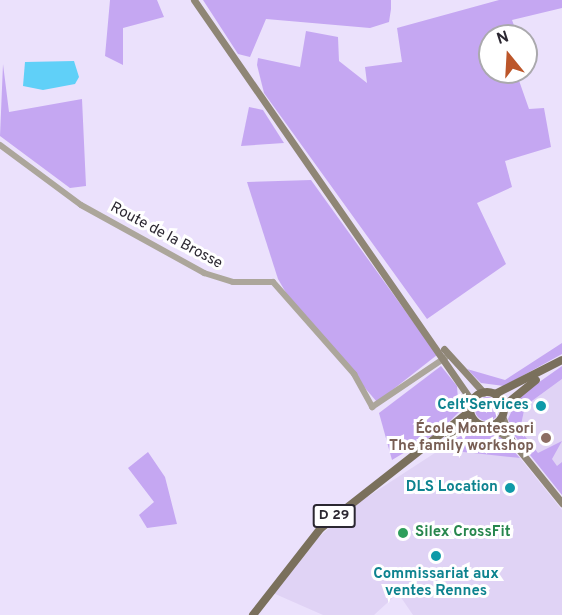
<!DOCTYPE html>
<html>
<head>
<meta charset="utf-8">
<style>
	body { margin:0 }
	#map { position:relative; width:562px; height:615px; overflow:hidden; background:#ebe1fc; font-family:Overpass,sans-serif }
	div>[style] { position:absolute }
	.built>* { inset:0; background:#e0d3f5 }
	.green>* { inset:0; background:#c5a7f2 }
	.round { border-radius:50% }
	.water>* { inset:0; background:#60d0f8 }
	.tertiary>* { height:6px; margin:-3px; padding:0 3px; transform-origin:3px; border-radius:3px; background:#aca69b }
	.secondary>* { height:7px; margin:-3.5px; padding:0 3.5px; transform-origin:3.5px; border-radius:3.5px; background:#8f8676 }
	.primary>* { height:8px; margin:-4px; padding:0 4px; transform-origin:4px; border-radius:4px; background:#7a705c }
	.primary>.ring { margin:-4px; padding:0; box-sizing:content-box; background:none; border:8px solid #7a705c; border-radius:50% }
	.dots>* { width:16px; height:16px; translate:-50% -50%; box-sizing:border-box; border:3px solid #fff; border-radius:50% }
	span { translate:-50% -50%; white-space:nowrap; text-align:center; line-height:1.15; -webkit-text-stroke:6px #fff; paint-order:stroke }
	.shield-label span { padding:2px 4px; background:#fff; border:2px solid; border-radius:4px; -webkit-text-stroke-width:0 }
	.shield-label { font-size:14px; color:#2b2731; font-weight:700 }
	.street-label { font-size:15px; color:#2b2731 }
	.culture-label { font-size:15px; color:#0d838f; font-weight:700 }
	.right { translate:-100% -50%; text-align:right }
	.education-label { font-size:15px; color:#785e54; font-weight:700 }
	.leisure-label { font-size:15px; color:#27864d; font-weight:700 }
	.left { translate:0 -50%; text-align:left }
	.north { position:absolute; left:478px; top:24px; width:60px; height:60px; box-sizing:border-box; background:#fff; border:2px solid #aaa9ad; border-radius:50%; rotate:342deg; font-size:16px; font-weight:700; line-height:24px; text-align:center; color:#2b2731 }
	.north::after { content:''; display:block; margin:auto; width:21px; height:27px; background:#bc562a; clip-path:polygon(50% 0,100% 100%,50% 72%,0 100%) }
</style>
</head>
<body>
<div id="map">
	<div class="built">
		<i style="clip-path:polygon(562px 379px,562px 493px,520px 430px,525px 406px)"></i>
		<i style="clip-path:polygon(444px 447px,520px 458px,562px 510px,562px 615px,413px 615px,398px 593px,374px 615px,323px 615px,273px 593px,319px 537px,358px 503px)"></i>
	</div>
	<div class="green">
		<i style="clip-path:polygon(110px 0,157px 0,164px 17px,123px 28px,123px 65px,105px 56px)"></i>
		<i style="clip-path:polygon(203px 0,391px 0,391px 9px,389px 22px,370px 28px,266px 19px,250px 57px,238px 54px)"></i>
		<i style="clip-path:polygon(499px 0,562px 0,562px 8px,512px 20px,518px 36px,490px 36px,490px 72px,516px 72px,529px 109px,544px 108px,551px 147px,505px 161px,512px 187px,477px 203px,506px 264px,427px 319px,264px 93px,257px 65px,258px 58px,300px 67px,306px 31px,338px 37px,339px 61px,367px 83px,365px 67px,402px 62px,397px 28px)"></i>
		<i style="clip-path:polygon(3px 64px,9px 112px,82px 99px,86px 186px,70px 188px,0 136px)"></i>
		<i style="clip-path:polygon(249px 107px,263px 110px,284px 143px,241px 146px)"></i>
		<i style="clip-path:polygon(311px 180px,437px 355px,377px 402px,292px 303px,278px 279px,247px 182px)"></i>
		<i style="clip-path:polygon(562px 343px,562px 354px,504px 386px,481px 383px,467px 369px,505px 380px)"></i>
		<i style="clip-path:polygon(441px 366px,457px 386px,459px 412px,440px 431px,392px 460px,379px 413px)"></i>
		<i style="clip-path:polygon(562px 366px,562px 379px,525px 406px,520px 430px,538px 453px,562px 441px,552px 459px,557px 466px,562px 462px,562px 495px,514px 435px,508px 419px,518px 397px)"></i>
		<i class="round" style="left:475px;top:397px;width:24px;height:24px"></i>
		<i style="clip-path:polygon(476px 428px,500px 436px,520px 458px,436px 449px)"></i>
		<i style="clip-path:polygon(148px 452px,165px 477px,177px 524px,147px 528px,139px 515px,154px 502px,128px 468px)"></i>
	</div>
	<div class="water">
		<i style="clip-path:polygon(74px 61px,79px 77px,75px 84px,43px 90px,23px 86px,25px 62px)"></i>
	</div>
	<div class="tertiary">
		<i style="left:0;top:145px;width:101px;rotate:36.5deg"></i>
		<i style="left:81px;top:205px;width:141px;rotate:28.9deg"></i>
		<i style="left:204px;top:273px;width:30px;rotate:17deg"></i>
		<i style="left:233px;top:282px;width:40px"></i>
		<i style="left:273px;top:282px;width:123px;rotate:48.6deg"></i>
		<i style="left:354px;top:374px;width:38px;rotate:61deg"></i>
		<i style="left:372px;top:407px;width:93px;rotate:-34deg"></i>
	</div>
	<div class="secondary">
		<i style="left:194px;top:0;width:489px;rotate:55.3deg"></i>
		<i style="left:444px;top:349px;width:59px;rotate:47.7deg"></i>
		<i style="left:502px;top:416px;width:25px;rotate:69deg"></i>
		<i style="left:490px;top:426px;width:27px;rotate:34deg"></i>
		<i style="left:512px;top:441px;width:80px;rotate:51.1deg"></i>
	</div>
	<div class="primary">
		<i class="ring" style="left:470px;top:392px;width:26px;height:26px"></i>
		<i style="left:495px;top:394px;width:75px;rotate:-26.9deg"></i>
		<i style="left:504px;top:406px;width:41px;rotate:-39.1deg"></i>
		<i style="left:449px;top:435px;width:31px;rotate:-21deg"></i>
		<i style="left:253px;top:615px;width:110px;rotate:-52deg"></i>
		<i style="left:321px;top:528px;width:189px;rotate:-38.1deg"></i>
	</div>
	<div class="dots">
		<i style="left:541px;top:406px;background:#0f9aa8"></i>
		<i style="left:546px;top:438px;background:#8d6e63"></i>
		<i style="left:510px;top:488px;background:#0f9aa8"></i>
		<i style="left:403px;top:533px;background:#2e9e5b"></i>
		<i style="left:436px;top:556px;background:#0f9aa8"></i>
	</div>
	<div class="shield-label">
		<span style="left:334px;top:516px">D 29</span>
	</div>
	<div class="street-label">
		<span style="left:166px;top:236px;rotate:28deg">Route de la Brosse</span>
	</div>
	<div class="culture-label">
		<span class="right" style="left:529px;top:406px">Celt'Services</span>
		<span class="right" style="left:498px;top:488px">DLS Location</span>
		<span style="left:436px;top:583px">Commissariat aux<br>ventes Rennes</span>
	</div>
	<div class="education-label">
		<span class="right" style="left:534px;top:438px">École Montessori<br>The family workshop</span>
	</div>
	<div class="leisure-label">
		<span class="left" style="left:415px;top:533px">Silex CrossFit</span>
	</div>
	<div class="north">N</div>
</div>
</body>
</html>
